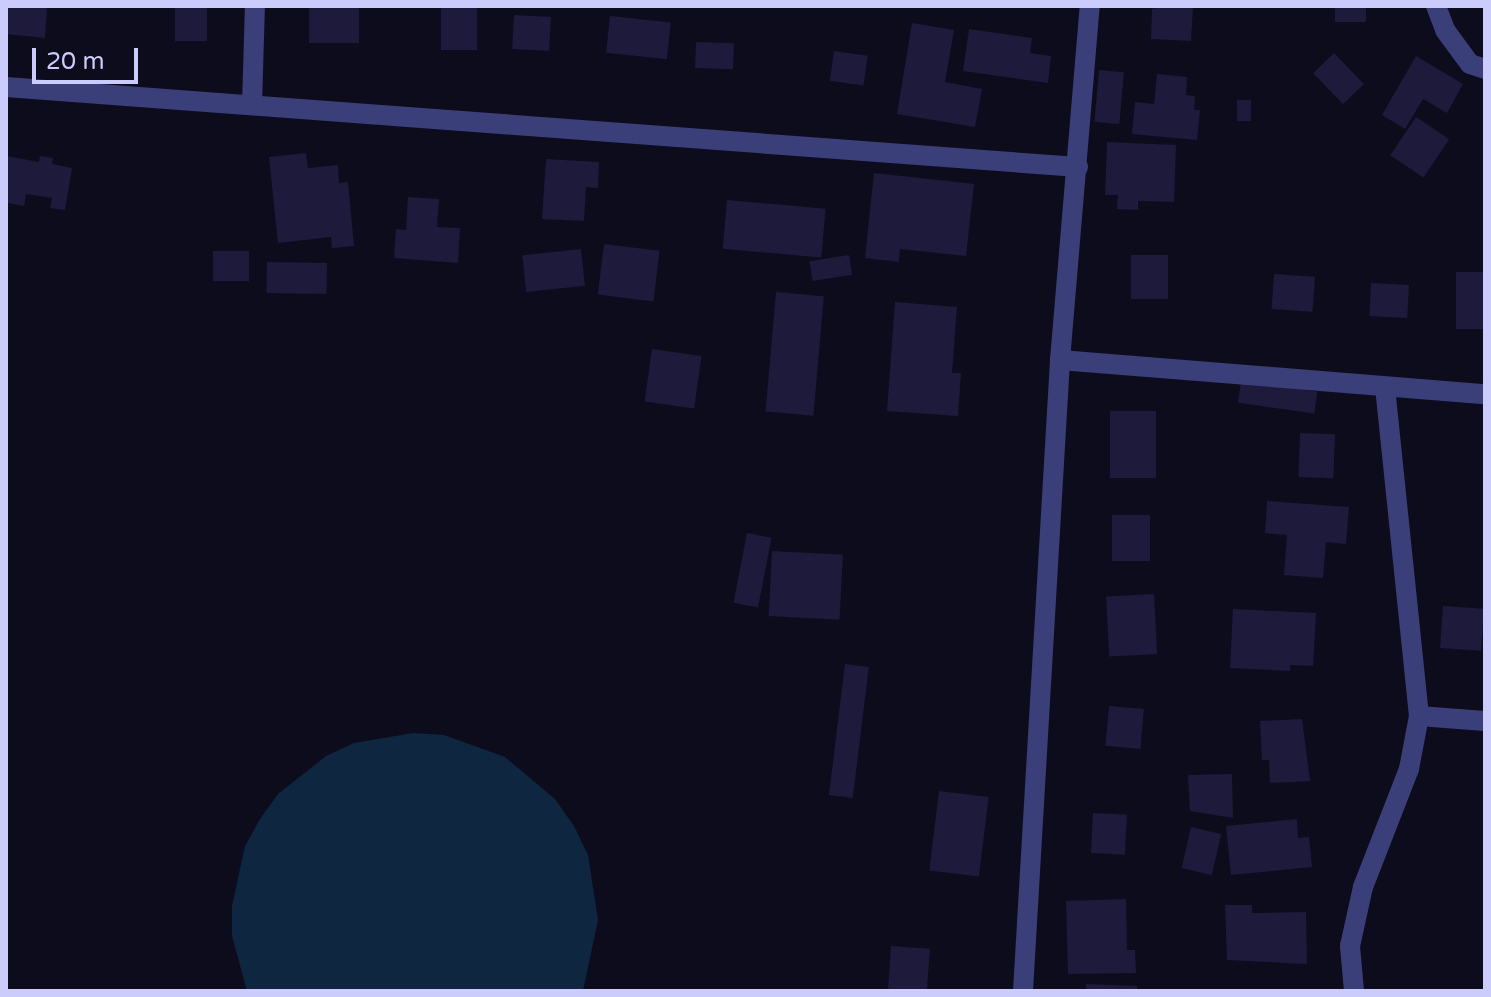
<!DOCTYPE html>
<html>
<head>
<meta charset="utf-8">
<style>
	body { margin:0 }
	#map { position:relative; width:1491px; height:997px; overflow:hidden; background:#0d0c1c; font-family:"Varela Round",sans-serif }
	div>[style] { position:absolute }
	.water>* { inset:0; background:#0e263f }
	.building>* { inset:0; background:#1d1a3c; transform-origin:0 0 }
	.street>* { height:20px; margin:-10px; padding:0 10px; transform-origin:10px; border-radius:10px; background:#3a3f79 }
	span { translate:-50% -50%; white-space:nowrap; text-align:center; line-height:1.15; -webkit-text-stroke:7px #0d0c1c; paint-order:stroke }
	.frame { position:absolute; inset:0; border:8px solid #cbcbfc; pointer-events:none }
	.scale { position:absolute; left:32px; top:48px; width:106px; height:36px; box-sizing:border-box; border:4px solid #cbcbfc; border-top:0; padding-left:10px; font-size:24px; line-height:28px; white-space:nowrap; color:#cbcbfc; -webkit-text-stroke:6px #0d0c1c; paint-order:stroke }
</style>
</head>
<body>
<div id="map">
	<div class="water">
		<i style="clip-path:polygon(413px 733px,444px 735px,505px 757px,555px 799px,574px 826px,588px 855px,598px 920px,583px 991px,247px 991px,232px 936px,232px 906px,245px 846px,260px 819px,278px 794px,326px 756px,354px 743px)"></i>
	</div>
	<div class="building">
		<i style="clip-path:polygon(6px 6px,47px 6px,45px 38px,6px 34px)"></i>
		<i style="left:175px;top:6px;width:32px;height:35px"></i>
		<i style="left:309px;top:6px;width:50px;height:37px"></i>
		<i style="left:441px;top:6px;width:36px;height:44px"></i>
		<i style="clip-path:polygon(1165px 6px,1193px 6px,1191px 41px,1151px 39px,1152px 9px)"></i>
		<i style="left:1335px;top:6px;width:31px;height:16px"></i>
		<i style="left:514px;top:15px;width:37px;height:34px;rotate:3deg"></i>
		<i style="left:610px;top:16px;width:61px;height:37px;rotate:6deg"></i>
		<i style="clip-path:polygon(912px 23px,954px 30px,945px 82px,982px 89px,975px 127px,897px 114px)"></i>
		<i style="clip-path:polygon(969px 29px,1032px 38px,1030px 53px,1051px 56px,1048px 83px,963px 71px)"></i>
		<i style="left:696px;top:42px;width:38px;height:26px;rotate:2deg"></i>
		<i style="left:834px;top:51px;width:34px;height:30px;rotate:8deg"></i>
		<i style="left:1334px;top:53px;width:43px;height:29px;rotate:46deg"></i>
		<i style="clip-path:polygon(1416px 56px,1463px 84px,1447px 113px,1423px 99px,1405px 129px,1382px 115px)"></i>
		<i style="left:1099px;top:70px;width:25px;height:52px;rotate:5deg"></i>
		<i style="clip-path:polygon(1157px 74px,1187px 77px,1186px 95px,1195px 96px,1194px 110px,1200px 110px,1197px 140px,1132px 134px,1135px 102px,1154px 104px)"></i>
		<i style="left:1237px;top:100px;width:14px;height:21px"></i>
		<i style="left:1416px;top:117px;width:40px;height:46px;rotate:34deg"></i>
		<i style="clip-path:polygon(1107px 142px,1176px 145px,1174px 202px,1138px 201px,1138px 210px,1117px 209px,1118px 195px,1105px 195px)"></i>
		<i style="clip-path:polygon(306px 153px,308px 168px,338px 165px,339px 183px,348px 182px,354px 246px,332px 248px,331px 237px,278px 243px,269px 157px)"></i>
		<i style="clip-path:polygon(6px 156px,39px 162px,40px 156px,53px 158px,52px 164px,72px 168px,65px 210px,50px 208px,52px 198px,26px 194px,24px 206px,8px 203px)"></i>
		<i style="clip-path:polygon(546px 159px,599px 162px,598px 188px,586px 187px,584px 221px,542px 219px)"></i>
		<i style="clip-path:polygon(874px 173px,974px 184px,966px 256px,900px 249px,899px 262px,865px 258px)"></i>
		<i style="clip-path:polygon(408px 197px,439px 199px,437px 227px,460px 228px,458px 263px,394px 258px,396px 229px,406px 230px)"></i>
		<i style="left:727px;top:200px;width:99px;height:49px;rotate:5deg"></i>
		<i style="left:604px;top:244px;width:56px;height:51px;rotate:7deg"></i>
		<i style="left:581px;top:249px;width:37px;height:59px;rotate:84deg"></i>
		<i style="left:249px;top:251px;width:30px;height:36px;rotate:90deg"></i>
		<i style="left:849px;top:255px;width:20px;height:40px;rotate:81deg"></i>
		<i style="left:1131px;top:255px;width:37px;height:44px"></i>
		<i style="left:267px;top:262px;width:60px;height:31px;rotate:1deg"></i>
		<i style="left:1456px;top:272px;width:29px;height:57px"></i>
		<i style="left:1274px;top:274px;width:41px;height:35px;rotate:4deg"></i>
		<i style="left:1371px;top:283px;width:38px;height:33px;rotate:3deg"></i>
		<i style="left:776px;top:292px;width:48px;height:120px;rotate:5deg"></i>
		<i style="clip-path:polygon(895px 302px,957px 307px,952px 373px,961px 373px,958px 416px,887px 411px)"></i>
		<i style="left:652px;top:349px;width:50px;height:53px;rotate:8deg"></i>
		<i style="left:1241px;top:381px;width:77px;height:22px;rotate:8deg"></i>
		<i style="left:1110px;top:411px;width:46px;height:67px"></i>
		<i style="left:1300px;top:433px;width:35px;height:44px;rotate:2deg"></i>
		<i style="clip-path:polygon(1267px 501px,1349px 507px,1346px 544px,1326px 542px,1323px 578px,1284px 575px,1287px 535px,1265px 533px)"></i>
		<i style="left:1112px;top:515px;width:38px;height:46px"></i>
		<i style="left:747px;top:533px;width:25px;height:71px;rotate:11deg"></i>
		<i style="left:772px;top:551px;width:71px;height:65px;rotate:3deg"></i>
		<i style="left:1154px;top:594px;width:60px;height:48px;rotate:87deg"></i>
		<i style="left:1443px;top:606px;width:41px;height:42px;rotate:4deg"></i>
		<i style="clip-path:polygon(1233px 609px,1316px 613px,1313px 666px,1290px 665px,1290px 671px,1230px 668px)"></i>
		<i style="left:845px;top:664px;width:24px;height:132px;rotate:7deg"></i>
		<i style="left:1109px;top:706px;width:35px;height:40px;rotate:5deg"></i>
		<i style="clip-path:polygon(1302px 719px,1310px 781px,1270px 783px,1269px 760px,1262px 760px,1260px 721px)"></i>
		<i style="clip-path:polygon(1232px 774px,1233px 818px,1190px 811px,1188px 775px)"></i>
		<i style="left:939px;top:791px;width:50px;height:80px;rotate:7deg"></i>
		<i style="left:1093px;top:813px;width:34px;height:40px;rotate:3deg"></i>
		<i style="clip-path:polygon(1297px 819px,1298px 838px,1309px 837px,1312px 867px,1231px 875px,1226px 826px)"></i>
		<i style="left:1191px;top:827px;width:31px;height:42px;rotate:13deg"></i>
		<i style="clip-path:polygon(1126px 899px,1127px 950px,1135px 950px,1136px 973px,1068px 974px,1066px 901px)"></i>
		<i style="clip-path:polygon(1225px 905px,1252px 905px,1252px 913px,1306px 912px,1307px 964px,1227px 960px)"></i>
		<i style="left:891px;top:946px;width:39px;height:45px;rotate:4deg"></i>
		<i style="clip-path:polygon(1086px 984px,1137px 986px,1137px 991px,1086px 991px)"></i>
	</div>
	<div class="street">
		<i style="left:1436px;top:6px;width:26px;rotate:69deg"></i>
		<i style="left:1445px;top:30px;width:42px;rotate:53.7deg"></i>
		<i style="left:1470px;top:64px;width:16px;rotate:18deg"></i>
		<i style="left:6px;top:87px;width:1075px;rotate:4.27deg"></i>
		<i style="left:252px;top:105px;width:99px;rotate:-88.3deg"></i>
		<i style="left:1060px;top:360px;width:426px;rotate:4.6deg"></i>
		<i style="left:1419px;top:716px;width:66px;rotate:4.3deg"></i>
		<i style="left:1023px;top:991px;width:632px;rotate:-86.64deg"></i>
		<i style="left:1060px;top:360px;width:355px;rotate:-85.2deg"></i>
		<i style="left:1354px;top:991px;width:45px;rotate:-95.1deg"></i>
		<i style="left:1350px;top:946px;width:60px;rotate:-77.6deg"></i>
		<i style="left:1363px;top:887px;width:127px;rotate:-68.7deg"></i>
		<i style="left:1409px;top:769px;width:54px;rotate:-79.3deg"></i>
		<i style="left:1419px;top:716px;width:331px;rotate:-95.9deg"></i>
	</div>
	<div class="frame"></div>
	<div class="scale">20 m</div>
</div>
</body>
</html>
